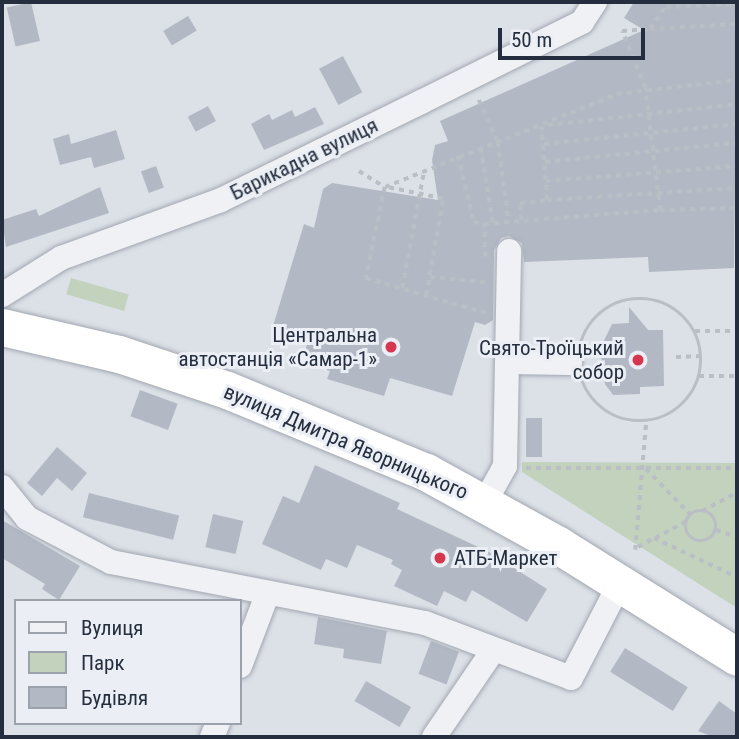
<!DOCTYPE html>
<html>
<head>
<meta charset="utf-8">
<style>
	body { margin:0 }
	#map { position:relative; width:739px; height:739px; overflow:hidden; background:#dce0e7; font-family:"Roboto Condensed",sans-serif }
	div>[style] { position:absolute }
	.green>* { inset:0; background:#c2d2bd; transform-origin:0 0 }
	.building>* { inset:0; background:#b3b9c4; transform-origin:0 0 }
	.path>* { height:3.5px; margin-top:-1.75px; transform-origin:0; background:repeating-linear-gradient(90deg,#babec5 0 5px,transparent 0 10px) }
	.path>.ring { margin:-1.75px; padding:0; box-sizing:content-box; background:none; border:3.5px solid #babec5; border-radius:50% }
	.roads { filter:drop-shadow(0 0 2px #a1a7b1) drop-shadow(0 0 2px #a1a7b1) }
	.minor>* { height:24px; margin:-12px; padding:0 12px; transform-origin:12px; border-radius:12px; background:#eff1f5 }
	.highway>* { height:37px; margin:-18.5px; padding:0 18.5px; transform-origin:18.5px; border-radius:18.5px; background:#fff }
	.dots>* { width:19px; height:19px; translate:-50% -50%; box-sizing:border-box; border:4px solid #ebeff5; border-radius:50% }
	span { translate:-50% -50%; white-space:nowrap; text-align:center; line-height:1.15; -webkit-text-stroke:6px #ebeff5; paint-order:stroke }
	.street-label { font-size:21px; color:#252e3e }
	.poi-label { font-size:21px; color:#252e3e }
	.right { translate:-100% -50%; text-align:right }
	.left { translate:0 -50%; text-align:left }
	.frame { position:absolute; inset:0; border:4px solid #252e3e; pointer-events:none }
	.legend { position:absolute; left:14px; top:599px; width:228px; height:126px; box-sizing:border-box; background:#ebeff5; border:2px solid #9ca2ac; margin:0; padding:9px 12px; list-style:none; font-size:21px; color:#252e3e }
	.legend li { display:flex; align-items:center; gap:14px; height:35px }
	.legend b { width:35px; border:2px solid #9ca2ac }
	.scale { position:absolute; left:498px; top:28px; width:147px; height:32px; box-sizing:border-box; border:4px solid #252e3e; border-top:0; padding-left:9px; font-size:21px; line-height:24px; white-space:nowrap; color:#252e3e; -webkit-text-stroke:5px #ebeff5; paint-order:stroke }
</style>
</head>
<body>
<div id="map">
	<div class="green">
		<i style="left:71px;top:278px;width:60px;height:17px;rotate:16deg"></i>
		<i style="clip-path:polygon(522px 462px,737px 463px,737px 608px,522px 472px)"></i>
	</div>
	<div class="building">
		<i style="left:31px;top:2px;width:40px;height:25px;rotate:77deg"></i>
		<i style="clip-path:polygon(634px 2px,737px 2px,734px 268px,649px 272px,648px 257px,524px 262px,522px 243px,509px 236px,501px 238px,494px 250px,493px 320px,485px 325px,475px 322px,452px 396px,390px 378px,384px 396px,327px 379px,330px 371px,302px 362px,309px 337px,273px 326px,304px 224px,314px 228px,323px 189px,332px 183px,438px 200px,432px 160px,435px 145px,448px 141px,440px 121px,644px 30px,624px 18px)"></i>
		<i style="left:188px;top:16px;width:17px;height:29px;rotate:59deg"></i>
		<i style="left:343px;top:56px;width:41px;height:27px;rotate:62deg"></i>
		<i style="left:208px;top:106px;width:17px;height:23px;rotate:62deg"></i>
		<i style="clip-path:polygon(315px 107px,324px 124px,264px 150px,251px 124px,269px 114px,272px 120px,292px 110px,295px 117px)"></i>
		<i style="clip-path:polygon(116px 130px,125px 159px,94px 168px,91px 157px,60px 165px,53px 139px,69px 134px,71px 144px)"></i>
		<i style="left:156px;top:166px;width:23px;height:16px;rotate:70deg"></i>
		<i style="clip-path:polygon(100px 187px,109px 213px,6px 247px,2px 220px,36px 209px,39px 216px)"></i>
		<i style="clip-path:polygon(629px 307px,648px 330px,663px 330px,664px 386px,640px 387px,640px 394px,613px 395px,605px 384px,600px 349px,612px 324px,629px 323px)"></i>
		<i style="left:140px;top:390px;width:40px;height:28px;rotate:20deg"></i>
		<i style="left:526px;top:418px;width:16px;height:39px"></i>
		<i style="clip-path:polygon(57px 447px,87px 473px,72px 491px,57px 478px,42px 496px,27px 483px)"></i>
		<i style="clip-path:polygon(315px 465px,400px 503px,397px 509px,489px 552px,547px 589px,527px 622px,472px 590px,466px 602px,444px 591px,437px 606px,394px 586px,402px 570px,391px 564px,393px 560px,357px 545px,347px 568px,326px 559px,321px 570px,262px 544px,283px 496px,299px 503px)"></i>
		<i style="left:89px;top:493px;width:93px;height:25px;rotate:14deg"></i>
		<i style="left:213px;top:514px;width:31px;height:34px;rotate:13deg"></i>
		<i style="clip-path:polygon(2px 520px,80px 566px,59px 600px,42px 589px,45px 584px,2px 558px)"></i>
		<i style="clip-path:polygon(318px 617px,387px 631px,381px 664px,343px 658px,344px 649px,314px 644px)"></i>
		<i style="left:431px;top:641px;width:30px;height:35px;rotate:21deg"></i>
		<i style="left:625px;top:648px;width:74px;height:28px;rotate:32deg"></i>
		<i style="left:366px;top:681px;width:52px;height:23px;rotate:30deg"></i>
		<i style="clip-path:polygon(719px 701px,737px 714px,737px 737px,713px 737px,698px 731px)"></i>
	</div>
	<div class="path">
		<i style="left:666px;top:7px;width:71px;rotate:-2.4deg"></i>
		<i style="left:650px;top:29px;width:87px;rotate:-3.3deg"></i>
		<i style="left:479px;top:100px;width:46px;rotate:65.7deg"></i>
		<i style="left:498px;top:142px;width:81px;rotate:82.2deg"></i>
		<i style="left:548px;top:125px;width:190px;rotate:-6.3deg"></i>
		<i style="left:544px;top:144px;width:194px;rotate:-5.9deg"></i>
		<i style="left:481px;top:148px;width:76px;rotate:80.9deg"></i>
		<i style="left:458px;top:156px;width:68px;rotate:76.4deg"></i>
		<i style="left:474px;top:222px;width:10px;rotate:11deg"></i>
		<i style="left:545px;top:162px;width:193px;rotate:-5.7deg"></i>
		<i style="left:359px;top:171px;width:31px;rotate:32deg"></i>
		<i style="left:385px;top:187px;width:250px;rotate:-21.8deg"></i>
		<i style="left:617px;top:94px;width:121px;rotate:-6.7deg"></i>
		<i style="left:546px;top:181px;width:192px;rotate:-4.5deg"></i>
		<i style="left:547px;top:200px;width:190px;rotate:-3.6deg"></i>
		<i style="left:660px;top:210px;width:77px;rotate:-1.5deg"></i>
		<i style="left:521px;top:220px;width:17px;rotate:-93deg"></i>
		<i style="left:520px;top:203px;width:27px;rotate:-6deg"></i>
		<i style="left:547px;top:200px;width:74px;rotate:-94.6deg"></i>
		<i style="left:485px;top:257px;width:33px;rotate:-92deg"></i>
		<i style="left:484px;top:224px;width:177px;rotate:-4.5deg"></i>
		<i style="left:660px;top:210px;width:123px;rotate:-97deg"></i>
		<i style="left:645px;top:88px;width:61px;rotate:-112deg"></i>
		<i style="left:622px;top:31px;width:28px;rotate:-4deg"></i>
		<i style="left:650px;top:29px;width:32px;rotate:-56deg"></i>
		<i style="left:430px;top:277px;width:56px;rotate:5.1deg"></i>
		<i style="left:402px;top:288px;width:119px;rotate:-79.4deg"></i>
		<i style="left:426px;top:295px;width:97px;rotate:-80deg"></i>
		<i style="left:443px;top:199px;width:59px;rotate:-168.3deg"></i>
		<i style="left:385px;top:187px;width:93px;rotate:101.8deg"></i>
		<i style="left:366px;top:278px;width:125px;rotate:16.3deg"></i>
		<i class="ring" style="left:579px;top:299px;width:118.5px;height:118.5px"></i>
		<i style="left:695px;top:331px;width:42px"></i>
		<i style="left:676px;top:357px;width:26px;rotate:-2deg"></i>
		<i style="left:699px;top:376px;width:38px"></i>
		<i style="left:526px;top:468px;width:211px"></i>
		<i style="left:646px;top:469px;width:64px;rotate:45.6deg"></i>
		<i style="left:702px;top:511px;width:40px;rotate:-28deg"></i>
		<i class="ring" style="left:686px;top:511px;width:26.5px;height:26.5px"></i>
		<i style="left:716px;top:530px;width:22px;rotate:18deg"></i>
		<i style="left:655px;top:538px;width:36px;rotate:-28deg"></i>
		<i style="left:638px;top:547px;width:18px;rotate:-29deg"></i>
		<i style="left:654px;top:538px;width:92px;rotate:25.2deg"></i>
		<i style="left:635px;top:550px;width:129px;rotate:-85.1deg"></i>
	</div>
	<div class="roads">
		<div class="minor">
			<i style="left:2px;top:295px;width:70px;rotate:-32.1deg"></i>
			<i style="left:61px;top:258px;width:170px;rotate:-19.9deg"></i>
			<i style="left:221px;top:200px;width:223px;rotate:-26.1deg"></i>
			<i style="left:421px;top:102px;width:180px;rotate:-26.4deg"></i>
			<i style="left:582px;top:22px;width:24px;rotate:-57deg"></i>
			<i style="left:507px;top:362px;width:63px;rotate:0.9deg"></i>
			<i style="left:2px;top:487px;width:40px;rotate:51deg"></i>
			<i style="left:27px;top:518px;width:95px;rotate:27.6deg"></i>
			<i style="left:111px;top:562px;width:320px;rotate:11deg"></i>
			<i style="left:425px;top:623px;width:156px;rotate:20.6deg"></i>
			<i style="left:571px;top:678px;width:107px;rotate:-62.7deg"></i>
			<i style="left:485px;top:502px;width:41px;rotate:-60.9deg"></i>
			<i style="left:505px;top:466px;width:215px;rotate:-88.9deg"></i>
			<i style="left:240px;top:666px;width:76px;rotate:-69.2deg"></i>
			<i style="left:212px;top:737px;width:15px;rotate:-67deg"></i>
			<i style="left:434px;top:737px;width:103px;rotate:-55.7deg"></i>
		</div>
		<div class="highway">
			<i style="left:2px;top:327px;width:120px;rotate:13deg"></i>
			<i style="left:119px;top:354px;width:114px;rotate:18.4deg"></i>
			<i style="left:227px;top:390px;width:215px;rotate:22.4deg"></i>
			<i style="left:426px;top:472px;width:151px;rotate:28.9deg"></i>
			<i style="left:558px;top:545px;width:211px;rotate:32deg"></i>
		</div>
	</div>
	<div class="dots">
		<i style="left:391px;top:347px;background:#d6374f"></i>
		<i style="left:638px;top:360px;background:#d6374f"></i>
		<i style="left:440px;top:558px;background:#d6374f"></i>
	</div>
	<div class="street-label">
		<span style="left:304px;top:159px;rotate:-26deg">Барикадна вулиця</span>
		<span style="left:346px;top:442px;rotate:23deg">вулиця Дмитра Яворницького</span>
	</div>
	<div class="poi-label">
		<span class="right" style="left:377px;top:347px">Центральна<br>автостанція «Самар-1»</span>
		<span class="right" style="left:624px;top:360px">Свято-Троїцький<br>собор</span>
		<span class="left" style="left:454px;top:558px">АТБ-Маркет</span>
	</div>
	<div class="frame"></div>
	<ul class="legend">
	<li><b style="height:9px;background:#eff1f5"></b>Вулиця</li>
	<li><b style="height:19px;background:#c2d2bd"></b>Парк</li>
	<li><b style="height:19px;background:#b3b9c4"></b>Будівля</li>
	</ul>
	<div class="scale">50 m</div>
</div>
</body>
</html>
